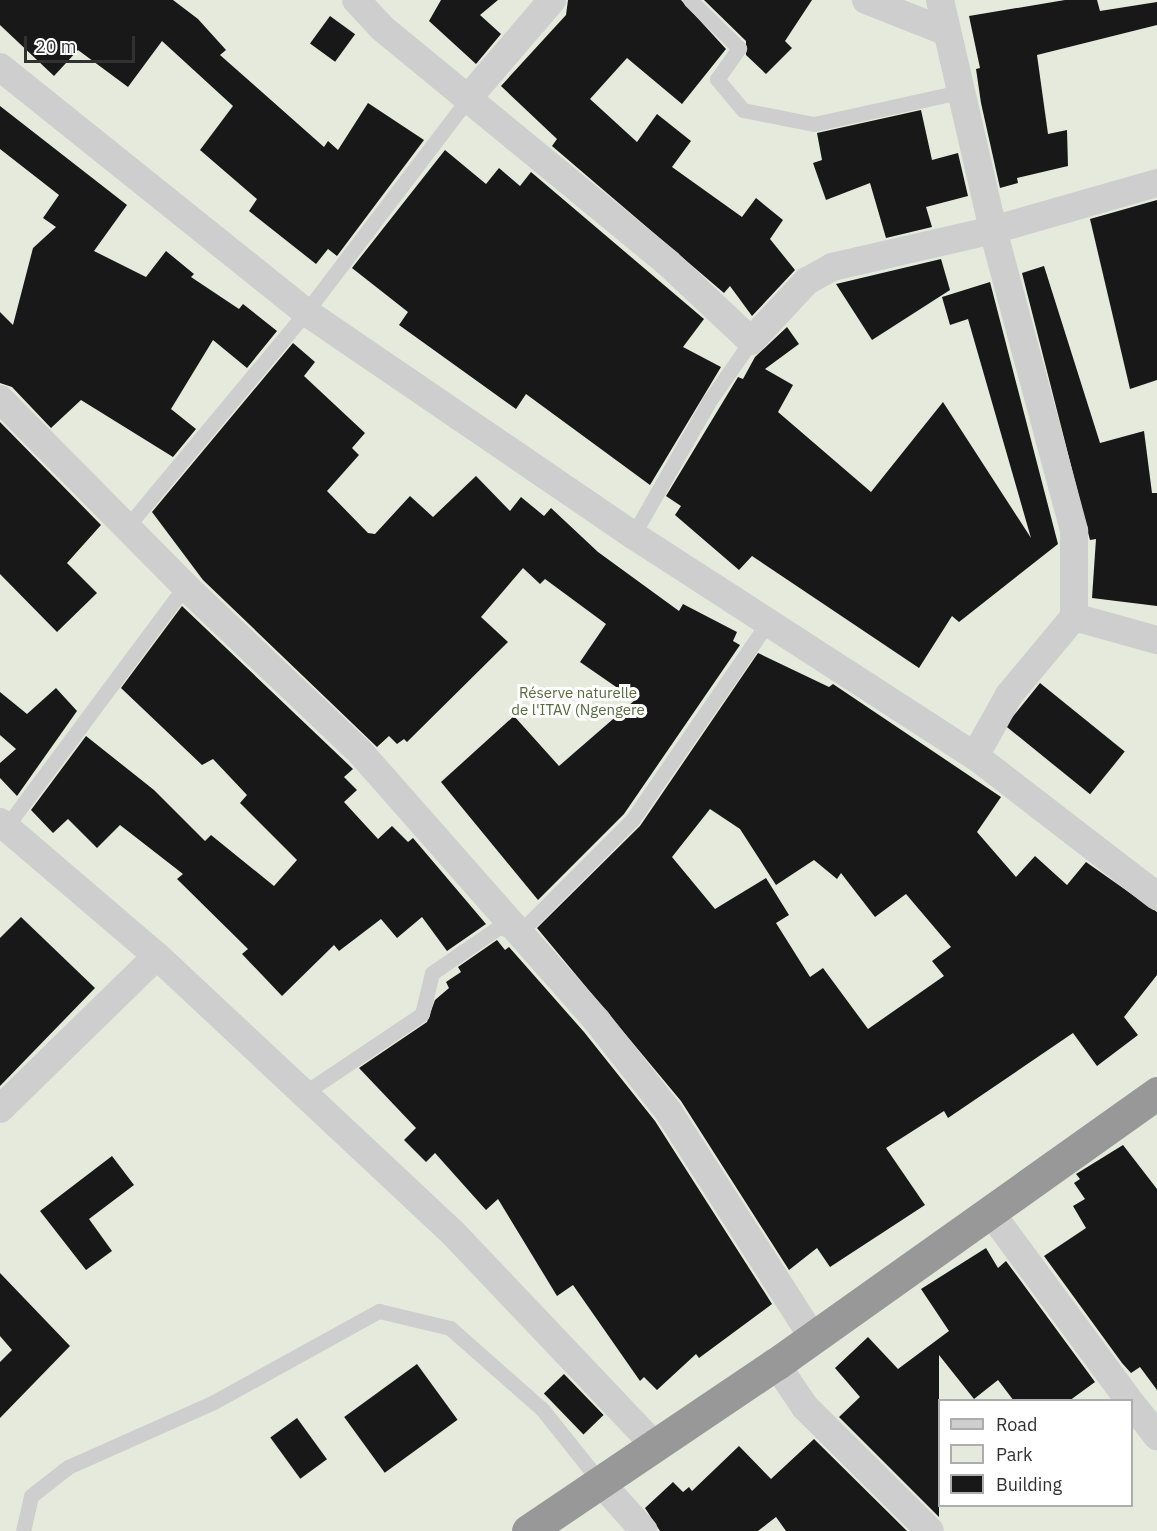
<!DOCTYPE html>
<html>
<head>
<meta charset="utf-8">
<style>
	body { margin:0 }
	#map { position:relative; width:1157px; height:1531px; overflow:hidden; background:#fff; font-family:"IBM Plex Sans",sans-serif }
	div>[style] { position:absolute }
	.green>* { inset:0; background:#e5eadd }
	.building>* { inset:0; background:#181818; transform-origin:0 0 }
	.lane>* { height:15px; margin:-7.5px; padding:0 7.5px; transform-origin:7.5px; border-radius:7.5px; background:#cecece }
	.street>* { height:28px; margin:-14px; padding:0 14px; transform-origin:14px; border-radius:14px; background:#cecece }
	.highway>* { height:33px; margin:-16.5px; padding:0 16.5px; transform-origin:16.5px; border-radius:16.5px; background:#989898 }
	span { translate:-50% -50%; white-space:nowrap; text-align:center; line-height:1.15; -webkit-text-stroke:6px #fff; paint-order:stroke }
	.park-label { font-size:15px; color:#586b40 }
	.legend { position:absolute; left:938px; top:1399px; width:195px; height:108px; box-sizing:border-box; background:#fff; border:2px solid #adadad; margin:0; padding:8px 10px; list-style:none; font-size:18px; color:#313131 }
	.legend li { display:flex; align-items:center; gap:12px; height:30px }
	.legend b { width:30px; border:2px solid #adadad }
	.scale { position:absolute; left:24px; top:36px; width:111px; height:27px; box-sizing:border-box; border:3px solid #313131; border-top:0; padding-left:8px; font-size:18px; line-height:21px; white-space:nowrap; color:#313131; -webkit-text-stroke:4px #fff; paint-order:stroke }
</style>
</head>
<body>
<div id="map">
	<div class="green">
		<i style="clip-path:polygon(evenodd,0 0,1157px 0,1157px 1531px,0 1531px,0 0,940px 1400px,1132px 1400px,1132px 1506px,940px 1506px,940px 1400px)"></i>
	</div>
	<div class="building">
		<i style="clip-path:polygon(0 0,173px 0,198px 19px,226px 50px,220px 55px,324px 147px,328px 141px,338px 150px,368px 103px,424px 140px,337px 256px,328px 249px,316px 264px,249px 211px,257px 199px,200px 150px,233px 106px,162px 41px,128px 87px,78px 50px,54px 76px,0 25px)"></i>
		<i style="clip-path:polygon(441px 0,498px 0,480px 15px,501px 34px,476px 64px,429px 21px)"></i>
		<i style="clip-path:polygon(568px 0,681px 0,726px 49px,682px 104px,627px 58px,590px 99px,637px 142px,657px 114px,691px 141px,672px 167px,742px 217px,756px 198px,783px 220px,770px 239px,795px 270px,752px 316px,730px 286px,724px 293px,552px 146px,557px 139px,501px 86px,566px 15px)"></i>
		<i style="clip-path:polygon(704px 0,812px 0,785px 41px,792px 48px,766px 74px,746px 55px,746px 41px)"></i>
		<i style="clip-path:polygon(1065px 0,1097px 0,1100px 11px,1157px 2px,1157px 25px,1037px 55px,1048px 134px,1067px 130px,1068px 166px,1017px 178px,1018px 183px,1000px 188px,981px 103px,976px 69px,980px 68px,969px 16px)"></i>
		<i style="left:330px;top:16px;width:31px;height:34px;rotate:36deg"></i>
		<i style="clip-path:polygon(0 106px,127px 205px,94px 251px,146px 277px,166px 251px,194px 274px,191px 277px,239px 309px,243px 304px,277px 331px,247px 368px,213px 340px,171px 409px,196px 429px,173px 457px,81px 400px,51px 428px,12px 387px,0 383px,0 312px,13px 325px,33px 248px,56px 227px,43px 218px,59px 195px,0 149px)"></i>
		<i style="clip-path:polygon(921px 110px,932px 160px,958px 153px,968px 196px,926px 207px,932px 227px,886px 238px,870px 183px,826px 200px,813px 163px,822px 160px,817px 133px)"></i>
		<i style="clip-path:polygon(445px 150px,486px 184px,499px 168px,520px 186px,531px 172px,704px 319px,683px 347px,721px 367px,650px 485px,526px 394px,516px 409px,399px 325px,408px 312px,352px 268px)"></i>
		<i style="clip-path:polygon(1157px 200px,1157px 380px,1130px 389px,1090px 219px)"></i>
		<i style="clip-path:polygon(941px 259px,950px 290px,872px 340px,836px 284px)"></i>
		<i style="clip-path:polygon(1044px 266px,1100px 443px,1144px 431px,1152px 493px,1157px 493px,1157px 606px,1092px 598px,1096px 539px,1090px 540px,1022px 273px)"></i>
		<i style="clip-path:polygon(990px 282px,1058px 544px,959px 622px,952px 616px,919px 668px,752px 556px,739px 570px,675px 515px,681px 506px,666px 496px,738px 377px,743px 379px,755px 357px,787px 327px,799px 344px,765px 369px,793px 385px,778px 412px,871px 492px,943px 402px,1031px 538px,968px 319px,950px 325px,942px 297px)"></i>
		<i style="clip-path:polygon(293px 343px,315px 362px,304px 376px,365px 433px,352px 448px,359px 455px,327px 491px,368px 533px,375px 534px,410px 496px,433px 517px,476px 476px,510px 511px,521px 497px,544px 516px,551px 508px,598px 552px,679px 611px,683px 604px,737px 632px,733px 641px,740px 645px,624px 814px,538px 900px,441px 782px,514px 716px,559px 766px,635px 700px,580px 662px,606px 624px,545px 579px,540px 584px,523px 568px,481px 617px,508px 642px,407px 742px,404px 739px,397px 744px,389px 736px,377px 747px,203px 580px,152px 512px)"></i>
		<i style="clip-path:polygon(0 422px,101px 525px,67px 563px,97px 593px,57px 632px,0 574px)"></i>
		<i style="clip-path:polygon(182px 606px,353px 769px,344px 777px,357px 790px,344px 802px,378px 839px,392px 826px,408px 842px,413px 838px,486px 924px,447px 951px,422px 917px,397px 938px,381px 919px,339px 951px,334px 945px,282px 996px,242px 954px,248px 949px,177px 879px,183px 874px,120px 825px,97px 848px,68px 819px,53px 833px,31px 810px,86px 736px,154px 790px,205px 841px,211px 835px,274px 886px,297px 860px,240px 803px,247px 795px,213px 759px,202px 765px,121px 688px)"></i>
		<i style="clip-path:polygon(evenodd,758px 653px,829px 687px,833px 684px,1001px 797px,977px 832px,1016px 877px,1035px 856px,1067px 885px,1086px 862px,1157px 912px,1157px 975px,1124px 1017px,1138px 1035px,1097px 1066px,1073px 1033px,948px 1118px,944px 1111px,886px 1148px,925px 1205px,830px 1267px,817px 1248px,789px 1270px,681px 1101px,537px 928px,640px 826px,758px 653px,710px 809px,740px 829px,776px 885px,814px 860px,837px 879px,841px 873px,875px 917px,906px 894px,951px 947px,932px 961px,944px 976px,868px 1029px,823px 968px,810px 977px,776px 923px,789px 915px,766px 878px,715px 909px,672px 857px,710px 809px)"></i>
		<i style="left:1040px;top:683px;width:109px;height:55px;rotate:39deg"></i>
		<i style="clip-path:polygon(56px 688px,77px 711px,17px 796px,0 778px,0 763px,16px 749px,0 735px,0 692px,27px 714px)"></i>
		<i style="clip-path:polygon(21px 917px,95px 988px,0 1086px,0 938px)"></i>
		<i style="clip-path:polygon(497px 940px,505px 950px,509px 947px,584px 1032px,655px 1121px,772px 1304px,699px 1358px,696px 1354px,657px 1390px,644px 1377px,640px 1381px,573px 1285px,557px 1296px,498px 1199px,486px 1210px,435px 1153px,426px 1162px,404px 1140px,416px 1128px,359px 1068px,427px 1022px,435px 1000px,449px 988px,446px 982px,461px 972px,458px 967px)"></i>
		<i style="clip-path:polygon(1123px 1145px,1157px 1189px,1157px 1390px,1140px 1367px,1131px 1373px,1122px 1363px,1044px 1256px,1086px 1228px,1073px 1206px,1085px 1199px,1074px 1183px,1080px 1179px,1076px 1174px)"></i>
		<i style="clip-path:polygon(112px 1156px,134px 1185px,89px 1219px,112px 1251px,86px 1270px,40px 1211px)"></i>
		<i style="clip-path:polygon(986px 1248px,998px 1268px,1006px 1261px,1095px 1382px,1069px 1401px,1014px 1401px,998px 1380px,974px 1399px,939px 1355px,939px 1517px,839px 1417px,860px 1397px,835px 1368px,868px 1337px,898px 1369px,949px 1331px,921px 1289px)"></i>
		<i style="clip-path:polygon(0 1273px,70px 1346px,0 1418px,0 1362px,12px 1350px,0 1336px)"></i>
		<i style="left:417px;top:1364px;width:69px;height:90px;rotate:54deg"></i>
		<i style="left:564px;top:1374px;width:57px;height:28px;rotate:46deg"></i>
		<i style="left:297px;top:1418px;width:51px;height:33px;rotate:54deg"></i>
		<i style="clip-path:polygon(814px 1439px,907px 1531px,786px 1531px,776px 1517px,758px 1531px,660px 1531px,645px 1508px,673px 1482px,683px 1492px,689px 1487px,692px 1491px,739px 1446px,771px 1479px)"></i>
	</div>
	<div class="lane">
		<i style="left:690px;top:0;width:69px;rotate:44.4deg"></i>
		<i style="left:739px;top:48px;width:38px;rotate:125deg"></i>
		<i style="left:717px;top:79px;width:40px;rotate:50deg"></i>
		<i style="left:743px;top:110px;width:72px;rotate:11.2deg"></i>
		<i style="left:814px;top:124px;width:148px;rotate:-12.4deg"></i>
		<i style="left:126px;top:528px;width:281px;rotate:-50.2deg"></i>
		<i style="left:306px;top:312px;width:270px;rotate:-52.8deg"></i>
		<i style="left:633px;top:535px;width:155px;rotate:-60.3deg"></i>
		<i style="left:710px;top:400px;width:72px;rotate:-55.2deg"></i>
		<i style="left:6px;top:827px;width:300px;rotate:-53.4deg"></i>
		<i style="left:303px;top:1094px;width:143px;rotate:-33.9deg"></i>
		<i style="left:422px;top:1014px;width:42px;rotate:-76.3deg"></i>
		<i style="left:432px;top:973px;width:81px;rotate:-34.5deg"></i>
		<i style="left:499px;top:927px;width:21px;rotate:17deg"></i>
		<i style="left:519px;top:933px;width:160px;rotate:-45deg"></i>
		<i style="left:632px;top:820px;width:240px;rotate:-55.5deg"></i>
		<i style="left:23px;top:1531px;width:36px;rotate:-77deg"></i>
		<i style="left:31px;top:1496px;width:47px;rotate:-38.1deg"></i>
		<i style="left:68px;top:1467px;width:158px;rotate:-24deg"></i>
		<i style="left:212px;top:1403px;width:191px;rotate:-28.9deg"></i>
		<i style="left:379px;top:1311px;width:73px;rotate:13.5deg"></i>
		<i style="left:450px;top:1328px;width:123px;rotate:41.4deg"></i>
		<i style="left:542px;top:1409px;width:95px;rotate:51.4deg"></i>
	</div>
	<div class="street">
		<i style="left:356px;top:0;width:38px;rotate:47deg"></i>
		<i style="left:382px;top:28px;width:370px;rotate:39.4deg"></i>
		<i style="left:668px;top:263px;width:114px;rotate:43.2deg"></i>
		<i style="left:751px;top:341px;width:82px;rotate:-47deg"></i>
		<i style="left:807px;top:281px;width:29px;rotate:-29deg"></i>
		<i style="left:832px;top:267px;width:165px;rotate:-12.9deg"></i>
		<i style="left:993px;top:230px;width:171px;rotate:-16deg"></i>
		<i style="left:866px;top:0;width:87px;rotate:21.6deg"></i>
		<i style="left:940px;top:0;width:236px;rotate:77deg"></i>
		<i style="left:993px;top:230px;width:312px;rotate:74.9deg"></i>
		<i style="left:1074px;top:531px;width:86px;rotate:90deg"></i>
		<i style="left:1074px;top:617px;width:102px;rotate:129.8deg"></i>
		<i style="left:1009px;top:695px;width:70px;rotate:119.1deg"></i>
		<i style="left:0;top:67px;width:392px;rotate:38.7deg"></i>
		<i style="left:306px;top:312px;width:396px;rotate:34.3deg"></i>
		<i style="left:633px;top:535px;width:407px;rotate:32.9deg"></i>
		<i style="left:975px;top:756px;width:230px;rotate:37.6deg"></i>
		<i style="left:469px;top:97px;width:128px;rotate:-49.4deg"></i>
		<i style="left:0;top:399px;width:263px;rotate:45.3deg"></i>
		<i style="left:185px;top:586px;width:241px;rotate:43.5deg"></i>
		<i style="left:360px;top:752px;width:359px;rotate:48.6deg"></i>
		<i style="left:597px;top:1021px;width:115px;rotate:51.7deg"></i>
		<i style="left:668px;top:1111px;width:269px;rotate:57.4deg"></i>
		<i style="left:1074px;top:617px;width:86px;rotate:15.5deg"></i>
		<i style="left:0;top:822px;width:206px;rotate:40.5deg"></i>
		<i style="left:157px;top:956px;width:405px;rotate:43.1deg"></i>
		<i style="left:453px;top:1233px;width:295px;rotate:46.5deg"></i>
		<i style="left:0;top:1109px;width:219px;rotate:-44.3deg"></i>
		<i style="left:991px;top:1213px;width:232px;rotate:53.6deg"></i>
		<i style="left:776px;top:1364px;width:52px;rotate:56deg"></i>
		<i style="left:805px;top:1407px;width:176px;rotate:44.8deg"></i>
		<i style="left:1132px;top:1404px;width:41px;rotate:52deg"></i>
		<i style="left:601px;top:1483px;width:64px;rotate:48.1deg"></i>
	</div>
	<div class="highway">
		<i style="left:528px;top:1531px;width:299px;rotate:-34deg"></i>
		<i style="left:776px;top:1364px;width:468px;rotate:-35.4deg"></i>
	</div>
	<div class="park-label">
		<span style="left:578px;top:701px">Réserve naturelle<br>de l'ITAV (Ngengere</span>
	</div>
	<ul class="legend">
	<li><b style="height:8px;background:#cecece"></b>Road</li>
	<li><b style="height:16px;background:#e5eadd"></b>Park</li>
	<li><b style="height:16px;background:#181818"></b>Building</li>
	</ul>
	<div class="scale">20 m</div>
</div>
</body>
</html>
